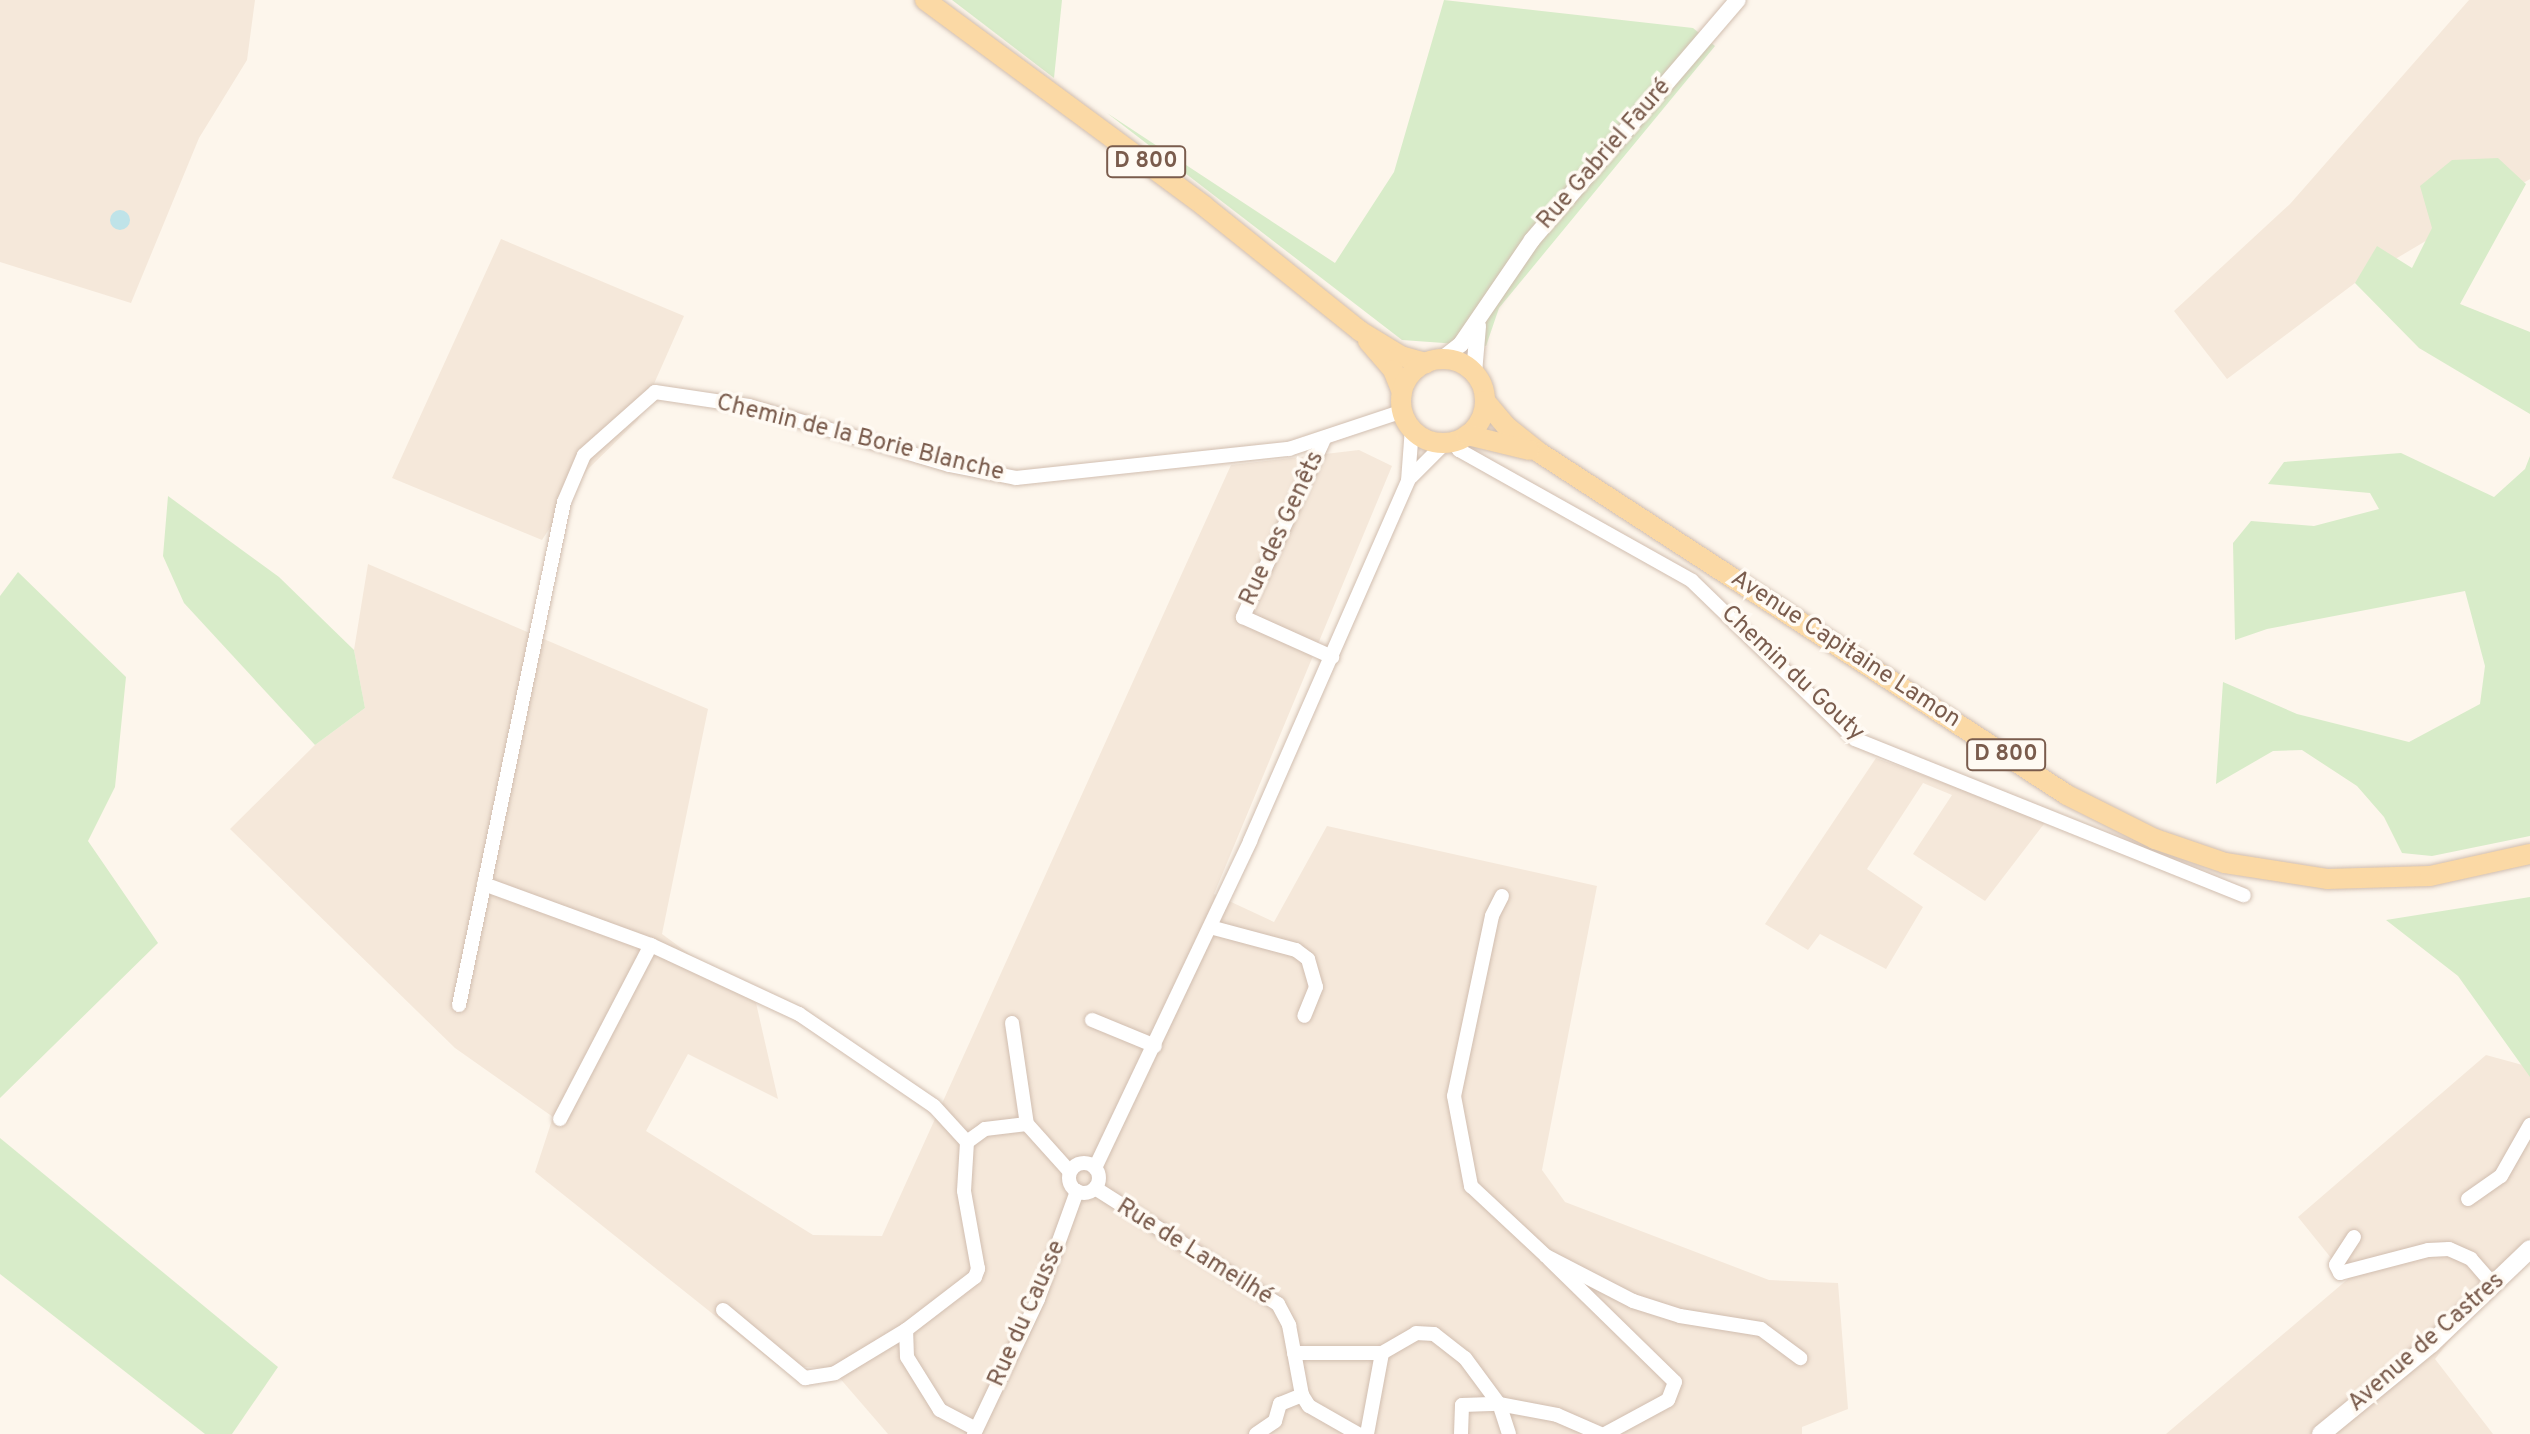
<!DOCTYPE html>
<html>
<head>
<meta charset="utf-8">
<style>
	body { margin:0 }
	#map { position:relative; width:2530px; height:1434px; overflow:hidden; background:#fdf6ec; font-family:Overpass,sans-serif }
	div>[style] { position:absolute }
	.residential>* { inset:0; background:#f5e8da }
	.green>* { inset:0; background:#d8ecc9 }
	.water>* { inset:0; background:#bfe3e8 }
	.round { border-radius:50% }
	.roads { filter:drop-shadow(0 0 2px #d1beb0) drop-shadow(0 0 2px #d1beb0) }
	.minor>* { height:14px; margin:-7px; padding:0 7px; transform-origin:7px; border-radius:7px; background:#fff }
	.minor>.ring { margin:-7px; padding:0; box-sizing:content-box; background:none; border:14px solid #fff; border-radius:50% }
	.tertiary>* { height:16px; margin:-8px; padding:0 8px; transform-origin:8px; border-radius:8px; background:#fff }
	.secondary>* { height:18px; margin:-9px; padding:0 9px; transform-origin:9px; border-radius:9px; background:#fff }
	.primary>* { height:20px; margin:-10px; padding:0 10px; transform-origin:10px; border-radius:10px; background:#fbd9a5 }
	.primary>.ring { margin:-10px; padding:0; box-sizing:content-box; background:none; border:20px solid #fbd9a5; border-radius:50% }
	span { translate:-50% -50%; white-space:nowrap; text-align:center; line-height:1.15; -webkit-text-stroke:7px #fffaf3; paint-order:stroke }
	.shield-label span { padding:2px 6px; background:#fffaf3; border:2px solid; border-radius:6px; -webkit-text-stroke-width:0 }
	.shield-label { font-size:22px; color:#7a5c4d; font-weight:700 }
	.street-label { font-size:24px; color:#7a5c4d }
</style>
</head>
<body>
<div id="map">
	<div class="residential">
		<i style="clip-path:polygon(0 0,255px 0,247px 60px,199px 138px,131px 303px,0 262px)"></i>
		<i style="clip-path:polygon(2469px 0,2530px 0,2530px 179px,2355px 283px,2227px 379px,2174px 311px,2290px 204px)"></i>
		<i style="clip-path:polygon(501px 239px,684px 316px,638px 420px,588px 469px,542px 540px,392px 478px)"></i>
		<i style="clip-path:polygon(1359px 450px,1392px 466px,1214px 894px,1274px 922px,1327px 826px,1597px 886px,1542px 1170px,1565px 1202px,1769px 1280px,1838px 1283px,1848px 1409px,1802px 1427px,1802px 1434px,888px 1434px,831px 1368px,778px 1366px,535px 1172px,553px 1117px,455px 1048px,230px 829px,315px 745px,365px 708px,354px 650px,368px 564px,708px 709px,662px 934px,756px 1003px,778px 1099px,688px 1054px,646px 1131px,813px 1235px,882px 1236px,1231px 465px)"></i>
		<i style="clip-path:polygon(1876px 758px,2047px 820px,1985px 901px,1913px 854px,1952px 795px,1923px 783px,1867px 869px,1923px 907px,1886px 969px,1820px 934px,1808px 950px,1765px 924px)"></i>
		<i style="clip-path:polygon(2486px 1055px,2530px 1067px,2530px 1238px,2435px 1359px,2493px 1434px,2166px 1434px,2348px 1279px,2298px 1217px)"></i>
	</div>
	<div class="green">
		<i style="clip-path:polygon(952px 0,1062px 0,1054px 78px)"></i>
		<i style="clip-path:polygon(1444px 0,1693px 28px,1715px 46px,1499px 308px,1486px 346px,1402px 340px,1107px 113px,1335px 263px,1394px 172px)"></i>
		<i style="clip-path:polygon(2498px 158px,2526px 184px,2460px 304px,2530px 332px,2530px 414px,2419px 348px,2355px 283px,2377px 246px,2412px 268px,2432px 228px,2420px 186px,2452px 160px)"></i>
		<i style="clip-path:polygon(2401px 453px,2494px 497px,2525px 469px,2530px 456px,2530px 836px,2432px 856px,2402px 853px,2384px 817px,2357px 786px,2302px 750px,2273px 751px,2216px 784px,2223px 682px,2297px 714px,2409px 742px,2480px 704px,2485px 666px,2465px 591px,2267px 629px,2235px 640px,2233px 543px,2251px 521px,2314px 526px,2379px 509px,2370px 493px,2268px 484px,2284px 462px)"></i>
		<i style="clip-path:polygon(168px 496px,279px 577px,354px 650px,365px 708px,315px 745px,184px 603px,163px 556px)"></i>
		<i style="clip-path:polygon(18px 572px,126px 677px,115px 787px,88px 841px,158px 943px,0 1098px,0 596px)"></i>
		<i style="clip-path:polygon(2530px 897px,2530px 1077px,2458px 976px,2386px 920px)"></i>
		<i style="clip-path:polygon(0 1138px,278px 1367px,232px 1434px,205px 1434px,0 1274px)"></i>
	</div>
	<div class="water">
		<i class="round" style="left:110px;top:210px;width:20px;height:20px"></i>
	</div>
	<div class="roads">
		<div class="minor">
			<i style="left:1324px;top:439px;width:196px;rotate:114.5deg"></i>
			<i style="left:1243px;top:617px;width:98px;rotate:24.2deg"></i>
			<i style="left:1455px;top:441px;width:10px;rotate:66deg"></i>
			<i style="left:1459px;top:450px;width:267px;rotate:29.3deg"></i>
			<i style="left:1692px;top:581px;width:227px;rotate:44.1deg"></i>
			<i style="left:1855px;top:739px;width:419px;rotate:21.9deg"></i>
			<i style="left:1411px;top:477px;width:48px;rotate:-45deg"></i>
			<i style="left:484px;top:884px;width:178px;rotate:20.1deg"></i>
			<i style="left:651px;top:945px;width:163px;rotate:25deg"></i>
			<i style="left:799px;top:1014px;width:163px;rotate:34.3deg"></i>
			<i style="left:934px;top:1106px;width:49px;rotate:47.5deg"></i>
			<i style="left:1502px;top:896px;width:22px;rotate:117deg"></i>
			<i style="left:1492px;top:916px;width:184px;rotate:101.9deg"></i>
			<i style="left:1454px;top:1096px;width:92px;rotate:79.3deg"></i>
			<i style="left:1471px;top:1186px;width:103px;rotate:43deg"></i>
			<i style="left:1546px;top:1256px;width:98px;rotate:27.3deg"></i>
			<i style="left:1633px;top:1301px;width:49px;rotate:17.7deg"></i>
			<i style="left:1680px;top:1316px;width:82px;rotate:9.1deg"></i>
			<i style="left:1761px;top:1329px;width:49px;rotate:36.6deg"></i>
			<i style="left:1210px;top:927px;width:89px;rotate:15deg"></i>
			<i style="left:1296px;top:950px;width:15px;rotate:37deg"></i>
			<i style="left:1308px;top:959px;width:29px;rotate:74deg"></i>
			<i style="left:1316px;top:987px;width:31px;rotate:112deg"></i>
			<i style="left:459px;top:1005px;width:514px;rotate:-78.21deg"></i>
			<i style="left:564px;top:502px;width:51px;rotate:-66.9deg"></i>
			<i style="left:584px;top:455px;width:95px;rotate:-41.6deg"></i>
			<i style="left:655px;top:392px;width:95px;rotate:8.5deg"></i>
			<i style="left:749px;top:406px;width:209px;rotate:16.4deg"></i>
			<i style="left:949px;top:465px;width:68px;rotate:11deg"></i>
			<i style="left:1016px;top:478px;width:275px;rotate:-6.1deg"></i>
			<i style="left:1289px;top:449px;width:120px;rotate:-18.4deg"></i>
			<i style="left:1092px;top:1020px;width:68px;rotate:22.4deg"></i>
			<i style="left:1012px;top:1023px;width:102px;rotate:81.6deg"></i>
			<i style="left:560px;top:1119px;width:196px;rotate:-62.4deg"></i>
			<i class="ring" style="left:1069px;top:1163px;width:16px;height:16px"></i>
			<i style="left:1095px;top:1168px;width:362px;rotate:-64.6deg"></i>
			<i style="left:1250px;top:841px;width:393px;rotate:-66.3deg"></i>
			<i style="left:1408px;top:481px;width:53px;rotate:-85.7deg"></i>
			<i style="left:1095px;top:1188px;width:217px;rotate:32.4deg"></i>
			<i style="left:1278px;top:1304px;width:24px;rotate:62deg"></i>
			<i style="left:1289px;top:1325px;width:71px;rotate:79.5deg"></i>
			<i style="left:1302px;top:1395px;width:13px;rotate:58deg"></i>
			<i style="left:1309px;top:1406px;width:56px;rotate:29.7deg"></i>
			<i style="left:2468px;top:1199px;width:40px;rotate:-34.9deg"></i>
			<i style="left:2501px;top:1176px;width:59px;rotate:-60.4deg"></i>
			<i style="left:2354px;top:1237px;width:33px;rotate:123deg"></i>
			<i style="left:2336px;top:1265px;width:9px;rotate:63deg"></i>
			<i style="left:2340px;top:1273px;width:91px;rotate:-14.6deg"></i>
			<i style="left:2428px;top:1250px;width:21px;rotate:-3deg"></i>
			<i style="left:2449px;top:1249px;width:24px;rotate:24deg"></i>
			<i style="left:2471px;top:1259px;width:35px;rotate:49deg"></i>
			<i style="left:1549px;top:1259px;width:176px;rotate:44.3deg"></i>
			<i style="left:1675px;top:1382px;width:19px;rotate:111deg"></i>
			<i style="left:1668px;top:1400px;width:72px;rotate:151.6deg"></i>
			<i style="left:723px;top:1310px;width:107px;rotate:39.7deg"></i>
			<i style="left:805px;top:1378px;width:30px;rotate:-9deg"></i>
			<i style="left:835px;top:1373px;width:83px;rotate:-31.2deg"></i>
			<i style="left:1294px;top:1353px;width:88px"></i>
			<i style="left:1382px;top:1353px;width:39px;rotate:-30deg"></i>
			<i style="left:1416px;top:1333px;width:18px;rotate:3deg"></i>
			<i style="left:1434px;top:1334px;width:39px;rotate:38deg"></i>
			<i style="left:1465px;top:1358px;width:57px;rotate:53.5deg"></i>
			<i style="left:976px;top:1429px;width:41px;rotate:-152.2deg"></i>
			<i style="left:940px;top:1410px;width:62px;rotate:-121.9deg"></i>
			<i style="left:907px;top:1357px;width:27px;rotate:-92deg"></i>
			<i style="left:906px;top:1330px;width:87px;rotate:-37.5deg"></i>
			<i style="left:975px;top:1277px;width:9px;rotate:-69deg"></i>
			<i style="left:978px;top:1269px;width:79px;rotate:-100.2deg"></i>
			<i style="left:964px;top:1191px;width:49px;rotate:-86.5deg"></i>
			<i style="left:967px;top:1142px;width:22px;rotate:-36deg"></i>
			<i style="left:985px;top:1129px;width:42px;rotate:-6.8deg"></i>
			<i style="left:1027px;top:1124px;width:64px;rotate:48.1deg"></i>
			<i style="left:974px;top:1434px;width:149px;rotate:-64.6deg"></i>
			<i style="left:1038px;top:1299px;width:115px;rotate:-70.1deg"></i>
			<i style="left:1256px;top:1434px;width:23px;rotate:-34deg"></i>
			<i style="left:1275px;top:1421px;width:18px;rotate:-74deg"></i>
			<i style="left:1280px;top:1404px;width:24px;rotate:-22deg"></i>
			<i style="left:1367px;top:1434px;width:82px;rotate:-79.5deg"></i>
			<i style="left:1461px;top:1434px;width:29px;rotate:-88deg"></i>
			<i style="left:1462px;top:1405px;width:37px;rotate:-2deg"></i>
			<i style="left:1509px;top:1434px;width:32px;rotate:-108deg"></i>
			<i style="left:1499px;top:1404px;width:59px;rotate:10.7deg"></i>
			<i style="left:1557px;top:1415px;width:48px;rotate:23.4deg"></i>
		</div>
		<div class="tertiary">
			<i style="left:1442px;top:359px;width:24px;rotate:-38deg"></i>
			<i style="left:1461px;top:344px;width:126px;rotate:-55.7deg"></i>
			<i style="left:1532px;top:240px;width:316px;rotate:-49.4deg"></i>
			<i style="left:1474px;top:373px;width:47px;rotate:-85.1deg"></i>
		</div>
		<div class="secondary">
			<i style="left:2321px;top:1434px;width:142px;rotate:-39.3deg"></i>
			<i style="left:2431px;top:1344px;width:137px;rotate:-43.8deg"></i>
		</div>
		<div class="primary">
			<i style="left:925px;top:0;width:347px;rotate:36.4deg"></i>
			<i style="left:1204px;top:206px;width:200px;rotate:38.7deg"></i>
			<i style="left:1360px;top:331px;width:48px;rotate:31.4deg"></i>
			<i style="left:1401px;top:356px;width:26px;rotate:16deg"></i>
			<i style="left:1368px;top:341px;width:38px;rotate:49deg"></i>
			<i style="left:1393px;top:370px;width:24px;rotate:68deg"></i>
			<i class="ring" style="left:1401px;top:359px;width:64px;height:64px"></i>
			<i style="left:1485px;top:401px;width:33px;rotate:50deg"></i>
			<i style="left:1506px;top:426px;width:43px;rotate:38.5deg"></i>
			<i style="left:1540px;top:453px;width:628px;rotate:32.98deg"></i>
			<i style="left:2067px;top:795px;width:98px;rotate:26.6deg"></i>
			<i style="left:2155px;top:839px;width:74px;rotate:18.9deg"></i>
			<i style="left:2225px;top:863px;width:103px;rotate:8.9deg"></i>
			<i style="left:2327px;top:879px;width:103px;rotate:-1.7deg"></i>
			<i style="left:2430px;top:876px;width:102px;rotate:-12.4deg"></i>
			<i style="left:1467px;top:435px;width:64px;rotate:13.6deg"></i>
		</div>
	</div>
	<div class="shield-label">
		<span style="left:1146px;top:162px">D 800</span>
		<span style="left:2006px;top:755px">D 800</span>
	</div>
	<div class="street-label">
		<span style="left:1605px;top:155px;rotate:-49deg">Rue Gabriel Fauré</span>
		<span style="left:860px;top:439px;rotate:14deg">Chemin de la Borie Blanche</span>
		<span style="left:1283px;top:529px;rotate:-65deg">Rue des Genêts</span>
		<span style="left:1845px;top:650px;rotate:33deg">Avenue Capitaine Lamon</span>
		<span style="left:1792px;top:674px;rotate:43deg">Chemin du Gouty</span>
		<span style="left:1194px;top:1253px;rotate:32deg">Rue de Lameilhé</span>
		<span style="left:1028px;top:1314px;rotate:-66deg">Rue du Causse</span>
		<span style="left:2427px;top:1343px;rotate:-41deg">Avenue de Castres</span>
	</div>
</div>
</body>
</html>
